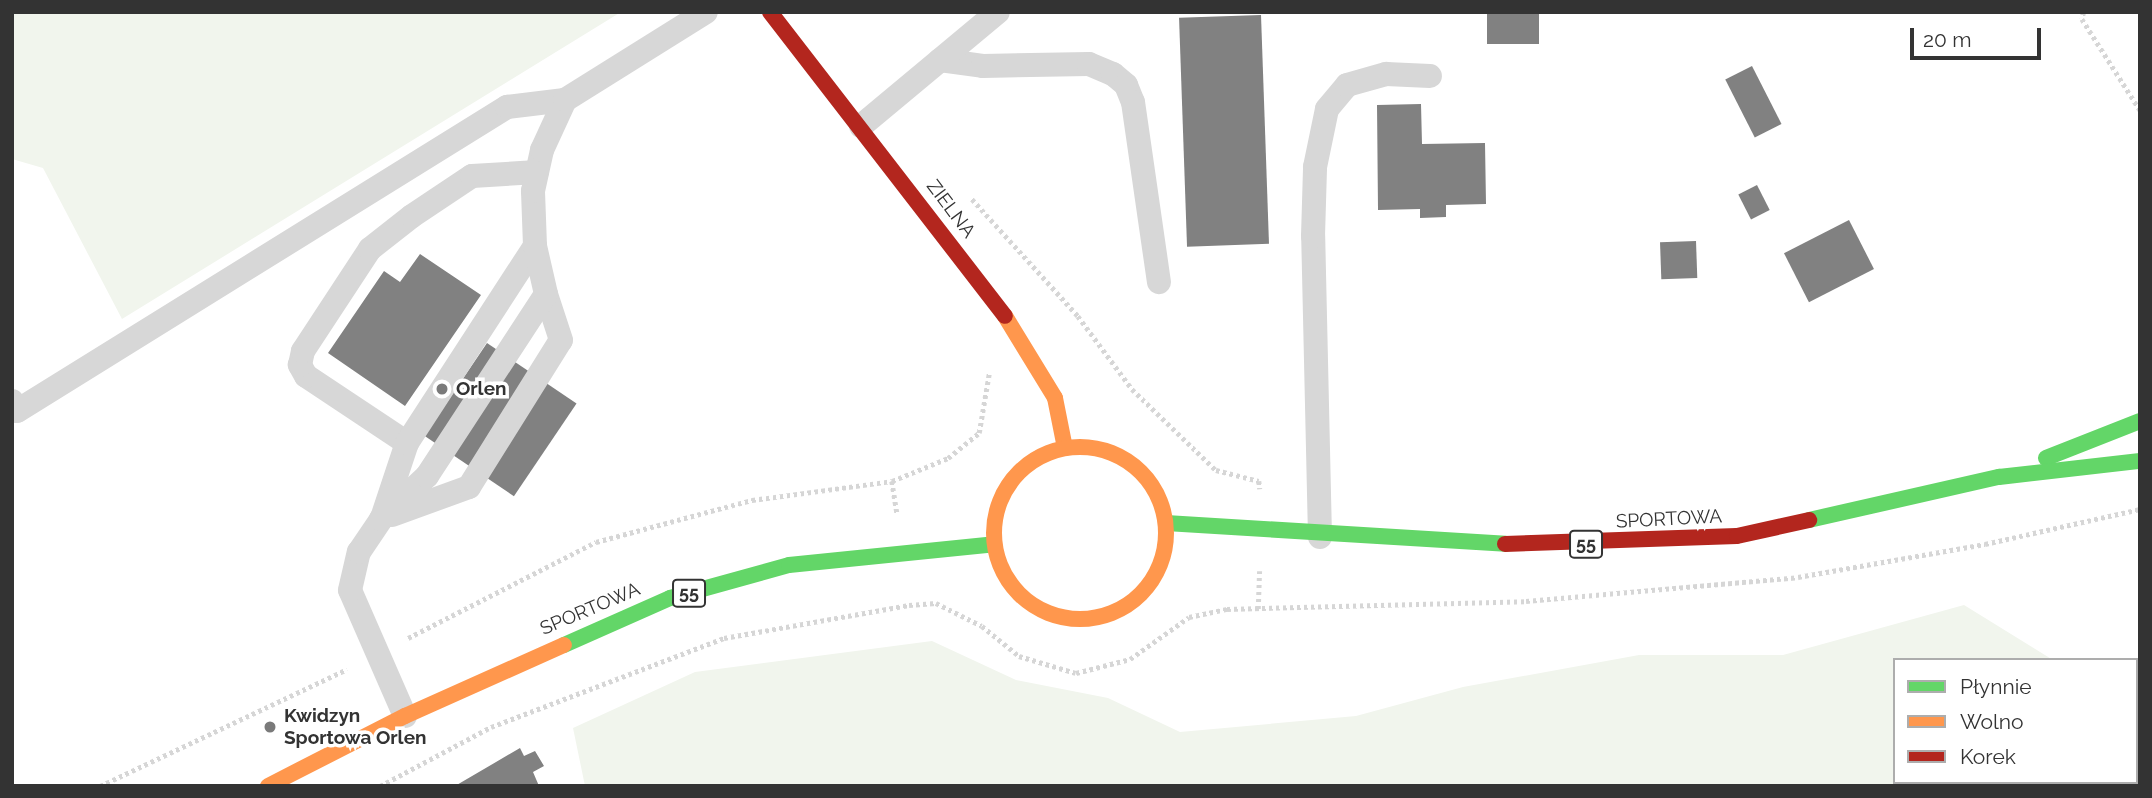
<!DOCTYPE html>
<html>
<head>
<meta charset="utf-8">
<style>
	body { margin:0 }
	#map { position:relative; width:2152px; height:798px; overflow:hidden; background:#fff; font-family:Raleway,sans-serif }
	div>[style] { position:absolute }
	.green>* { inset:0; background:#f1f5ed }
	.building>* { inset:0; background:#818181; transform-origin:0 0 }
	.path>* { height:4.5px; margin-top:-2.25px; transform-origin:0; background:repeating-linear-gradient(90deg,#d6d6d6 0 3.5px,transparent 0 7px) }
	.lane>* { height:24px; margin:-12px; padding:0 12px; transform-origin:12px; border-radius:12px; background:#d7d7d7 }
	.fast>* { height:16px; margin:-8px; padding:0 8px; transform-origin:8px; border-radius:8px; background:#63d668 }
	.slow>* { height:16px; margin:-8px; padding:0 8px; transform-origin:8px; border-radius:8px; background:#ff974d }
	.slow>.ring { margin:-8px; padding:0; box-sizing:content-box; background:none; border:16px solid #ff974d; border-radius:50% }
	.jam>* { height:16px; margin:-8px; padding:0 8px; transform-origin:8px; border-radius:8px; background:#b3261e }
	.dots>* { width:19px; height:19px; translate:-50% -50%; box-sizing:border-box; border:4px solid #fff; border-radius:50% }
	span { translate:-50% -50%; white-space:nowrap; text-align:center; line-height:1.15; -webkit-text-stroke:7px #fff; paint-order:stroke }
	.shield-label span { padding:2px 5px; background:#fff; border:2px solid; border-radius:5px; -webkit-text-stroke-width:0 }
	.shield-label { font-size:18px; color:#333; font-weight:700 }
	.street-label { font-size:19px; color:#333 }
	.poi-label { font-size:19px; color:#333; font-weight:700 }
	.left { translate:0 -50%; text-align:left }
	.frame { position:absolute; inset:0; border:14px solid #333; pointer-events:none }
	.legend { position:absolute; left:1893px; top:658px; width:245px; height:126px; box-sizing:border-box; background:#fff; border:2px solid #adadad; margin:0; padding:9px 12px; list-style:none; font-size:21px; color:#333 }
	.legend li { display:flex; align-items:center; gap:14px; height:35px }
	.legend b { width:35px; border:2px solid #adadad }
	.scale { position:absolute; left:1910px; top:28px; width:131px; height:32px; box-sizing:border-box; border:4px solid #333; border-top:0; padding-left:9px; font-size:21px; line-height:24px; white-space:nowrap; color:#333; -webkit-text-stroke:5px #fff; paint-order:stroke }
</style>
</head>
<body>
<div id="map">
	<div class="green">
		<i style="clip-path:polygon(12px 12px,621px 12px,122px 319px,43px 168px,12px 159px)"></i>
		<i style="clip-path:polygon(1964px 605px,2053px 660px,1895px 660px,1895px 782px,2136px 782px,2136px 754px,2140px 786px,585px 786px,573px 728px,695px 672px,932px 641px,1016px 680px,1108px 698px,1180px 732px,1356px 716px,1463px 687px,1639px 655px,1783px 655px)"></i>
	</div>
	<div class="building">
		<i style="left:1487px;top:12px;width:52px;height:32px"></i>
		<i style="left:1261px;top:15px;width:229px;height:82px;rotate:88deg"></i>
		<i style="left:1752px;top:66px;width:65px;height:30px;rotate:63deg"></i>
		<i style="clip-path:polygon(1421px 104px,1422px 144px,1485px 143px,1486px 204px,1446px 205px,1446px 217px,1420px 218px,1420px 209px,1378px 210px,1377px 105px)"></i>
		<i style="left:1757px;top:185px;width:28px;height:21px;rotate:63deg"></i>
		<i style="left:1849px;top:220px;width:55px;height:73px;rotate:63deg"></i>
		<i style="left:1696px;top:241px;width:37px;height:36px;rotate:88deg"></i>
		<i style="clip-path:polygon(420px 254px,481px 295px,405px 406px,328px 353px,384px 271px,400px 282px)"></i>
		<i style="left:487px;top:343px;width:108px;height:112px;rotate:34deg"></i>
		<i style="clip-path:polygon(520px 748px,524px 756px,535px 751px,544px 766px,533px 772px,539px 786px,455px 786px)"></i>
	</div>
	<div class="path">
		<i style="left:2084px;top:12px;width:7px;rotate:106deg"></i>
		<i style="left:2082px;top:19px;width:108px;rotate:57.5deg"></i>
		<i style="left:972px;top:199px;width:158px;rotate:47.8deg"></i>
		<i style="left:1078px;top:316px;width:91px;rotate:53.5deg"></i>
		<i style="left:1132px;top:389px;width:117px;rotate:44deg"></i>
		<i style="left:1216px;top:470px;width:44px;rotate:14.3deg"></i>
		<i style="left:1259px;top:481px;width:8px;rotate:83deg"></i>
		<i style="left:892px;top:481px;width:33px;rotate:81deg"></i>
		<i style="left:1258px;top:609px;width:38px;rotate:-88deg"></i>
		<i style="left:408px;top:638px;width:211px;rotate:-27.1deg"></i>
		<i style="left:596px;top:542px;width:162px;rotate:-15.1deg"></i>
		<i style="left:752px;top:500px;width:141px;rotate:-7.7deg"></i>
		<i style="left:892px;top:481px;width:61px;rotate:-22.3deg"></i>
		<i style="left:948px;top:458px;width:40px;rotate:-39deg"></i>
		<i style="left:979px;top:433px;width:60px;rotate:-80.4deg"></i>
		<i style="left:100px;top:786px;width:273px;rotate:-25.3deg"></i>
		<i style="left:380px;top:786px;width:126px;rotate:-28deg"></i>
		<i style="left:491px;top:727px;width:249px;rotate:-20.9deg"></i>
		<i style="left:724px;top:638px;width:188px;rotate:-10.1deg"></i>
		<i style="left:909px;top:605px;width:27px;rotate:-4deg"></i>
		<i style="left:936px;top:603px;width:51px;rotate:26.6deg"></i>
		<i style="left:982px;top:626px;width:48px;rotate:39deg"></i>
		<i style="left:1019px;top:656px;width:59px;rotate:16.6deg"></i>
		<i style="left:1076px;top:673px;width:56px;rotate:-14.5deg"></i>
		<i style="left:1130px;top:659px;width:72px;rotate:-35.4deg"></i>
		<i style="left:1189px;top:617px;width:39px;rotate:-12deg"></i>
		<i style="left:1227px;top:609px;width:299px;rotate:-1.5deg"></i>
		<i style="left:1526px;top:601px;width:273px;rotate:-5deg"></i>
		<i style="left:1798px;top:577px;width:190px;rotate:-10deg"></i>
		<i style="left:1985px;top:544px;width:159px;rotate:-12.7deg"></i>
	</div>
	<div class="lane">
		<i style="left:940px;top:60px;width:43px;rotate:7.9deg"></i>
		<i style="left:983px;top:66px;width:106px;rotate:-1.1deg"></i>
		<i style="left:1089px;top:64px;width:26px;rotate:23deg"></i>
		<i style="left:1113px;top:74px;width:17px;rotate:40deg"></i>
		<i style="left:1126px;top:85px;width:18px;rotate:68deg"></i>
		<i style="left:1133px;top:102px;width:182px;rotate:81.8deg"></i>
		<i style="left:861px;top:126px;width:178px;rotate:-39.8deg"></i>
		<i style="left:12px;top:401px;width:11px;rotate:63deg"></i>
		<i style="left:17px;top:411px;width:577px;rotate:-31.82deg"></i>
		<i style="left:507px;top:107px;width:58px;rotate:-6.9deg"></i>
		<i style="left:407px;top:443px;width:121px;rotate:-146.4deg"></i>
		<i style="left:306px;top:376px;width:13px;rotate:-119deg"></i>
		<i style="left:300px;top:365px;width:14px;rotate:-78deg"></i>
		<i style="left:303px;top:351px;width:122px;rotate:-56.7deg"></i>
		<i style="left:370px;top:249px;width:53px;rotate:-38.2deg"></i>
		<i style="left:412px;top:216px;width:72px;rotate:-33.7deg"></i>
		<i style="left:472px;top:176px;width:65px;rotate:-3.5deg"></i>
		<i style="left:383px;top:515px;width:76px;rotate:-71.6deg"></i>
		<i style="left:407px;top:443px;width:235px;rotate:-57deg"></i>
		<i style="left:392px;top:515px;width:82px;rotate:-20deg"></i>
		<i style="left:469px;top:487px;width:173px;rotate:-58deg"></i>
		<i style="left:561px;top:340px;width:48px;rotate:-108.1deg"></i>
		<i style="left:1320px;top:537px;width:301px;rotate:-91.3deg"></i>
		<i style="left:1313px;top:236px;width:69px;rotate:-88.3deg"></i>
		<i style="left:1315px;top:167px;width:59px;rotate:-78.3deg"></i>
		<i style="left:1327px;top:109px;width:31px;rotate:-50deg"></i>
		<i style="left:1347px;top:85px;width:41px;rotate:-15.8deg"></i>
		<i style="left:1386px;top:74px;width:44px;rotate:2.6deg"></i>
		<i style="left:405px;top:716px;width:137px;rotate:-113.6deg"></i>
		<i style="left:350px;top:590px;width:39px;rotate:-77deg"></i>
		<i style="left:359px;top:552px;width:40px;rotate:-56deg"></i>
		<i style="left:381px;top:519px;width:63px;rotate:-43.1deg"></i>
		<i style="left:427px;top:476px;width:217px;rotate:-56.8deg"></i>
		<i style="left:546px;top:294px;width:49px;rotate:-102.9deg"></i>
		<i style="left:535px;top:246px;width:55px;rotate:-92.1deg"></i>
		<i style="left:533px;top:191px;width:42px;rotate:-77.6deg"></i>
		<i style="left:542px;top:150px;width:55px;rotate:-65.3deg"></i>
		<i style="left:565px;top:100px;width:166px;rotate:-32deg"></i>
	</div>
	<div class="fast">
		<i style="left:2046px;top:458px;width:101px;rotate:-21.5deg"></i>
		<i style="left:1809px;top:520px;width:195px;rotate:-12.8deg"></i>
		<i style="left:1999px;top:477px;width:142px;rotate:-6.5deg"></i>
		<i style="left:1166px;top:523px;width:340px;rotate:3.5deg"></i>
		<i style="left:564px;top:645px;width:116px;rotate:-23.9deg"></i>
		<i style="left:670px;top:598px;width:123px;rotate:-15.5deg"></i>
		<i style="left:789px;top:565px;width:206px;rotate:-5.8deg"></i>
	</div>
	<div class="slow">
		<i style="left:1005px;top:316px;width:96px;rotate:58.6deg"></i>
		<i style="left:1055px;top:398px;width:51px;rotate:78.7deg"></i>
		<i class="ring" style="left:994px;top:447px;width:156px;height:156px"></i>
		<i style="left:268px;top:786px;width:154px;rotate:-27.1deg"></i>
		<i style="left:405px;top:716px;width:174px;rotate:-24.1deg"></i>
	</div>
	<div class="jam">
		<i style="left:770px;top:12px;width:384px;rotate:52.3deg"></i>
		<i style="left:1505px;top:544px;width:232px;rotate:-2deg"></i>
		<i style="left:1737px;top:536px;width:74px;rotate:-12.5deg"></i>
	</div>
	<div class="dots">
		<i style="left:442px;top:389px;background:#7a7a7a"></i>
		<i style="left:270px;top:727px;background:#7a7a7a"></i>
	</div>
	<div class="shield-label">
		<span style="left:1586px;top:544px">55</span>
		<span style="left:689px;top:593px">55</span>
	</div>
	<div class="street-label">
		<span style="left:951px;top:209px;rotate:53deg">ZIELNA</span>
		<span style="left:1669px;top:519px;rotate:-3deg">SPORTOWA</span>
		<span style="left:590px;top:609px;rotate:-23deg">SPORTOWA</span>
	</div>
	<div class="poi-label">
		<span class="left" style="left:456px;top:389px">Orlen</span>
		<span class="left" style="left:284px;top:727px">Kwidzyn<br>Sportowa Orlen</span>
	</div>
	<div class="frame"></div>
	<ul class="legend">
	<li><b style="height:9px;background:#63d668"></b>Płynnie</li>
	<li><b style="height:9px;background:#ff974d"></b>Wolno</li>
	<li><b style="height:9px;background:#b3261e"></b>Korek</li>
	</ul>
	<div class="scale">20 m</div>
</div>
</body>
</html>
